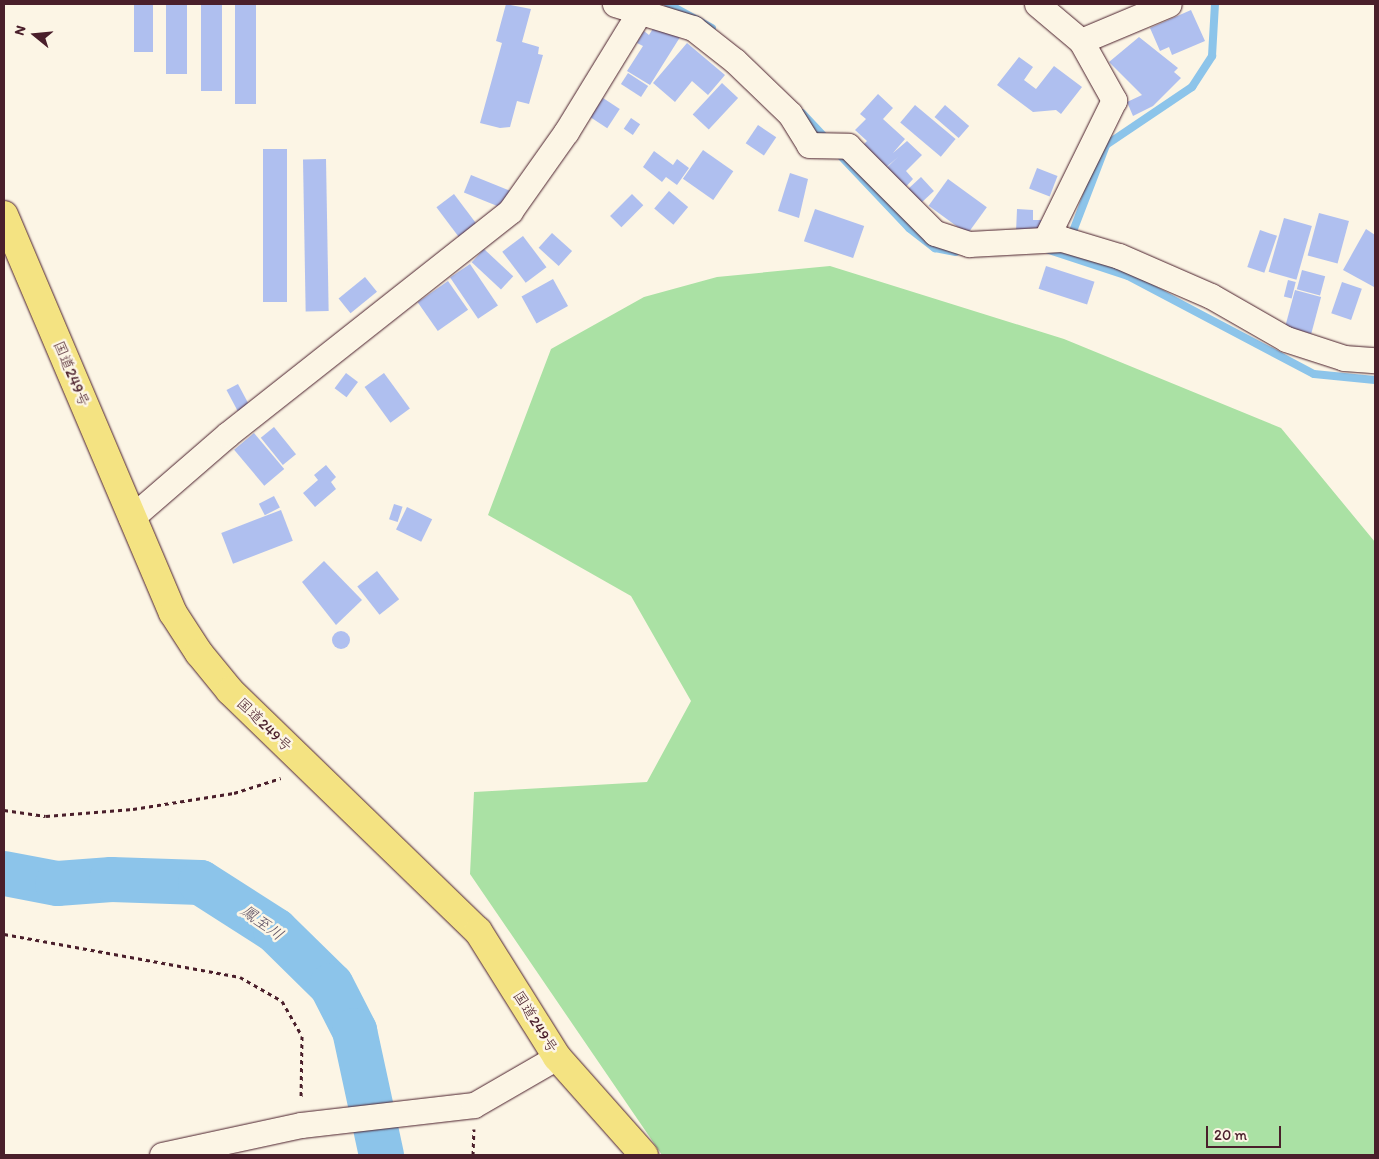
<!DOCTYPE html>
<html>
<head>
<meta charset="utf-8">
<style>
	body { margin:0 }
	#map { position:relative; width:1379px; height:1159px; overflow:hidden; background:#fcf5e5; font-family:Itim,"Klee One",sans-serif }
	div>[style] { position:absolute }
	.green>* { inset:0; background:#aae1a4 }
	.stream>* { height:8px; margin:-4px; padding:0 4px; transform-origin:4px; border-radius:4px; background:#8cc4ea }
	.river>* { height:45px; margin:-22.5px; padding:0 22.5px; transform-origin:22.5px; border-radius:22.5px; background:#8cc4ea }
	.building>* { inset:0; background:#afbfef; transform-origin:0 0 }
	.round { border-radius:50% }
	.path>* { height:3px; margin-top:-1.5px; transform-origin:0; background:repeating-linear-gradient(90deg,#4a1f2b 0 4px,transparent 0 8px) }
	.roads { filter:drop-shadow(0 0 1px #4a1f2b) drop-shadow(0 0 1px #4a1f2b) }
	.minor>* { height:25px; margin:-12.5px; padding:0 12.5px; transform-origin:12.5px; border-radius:12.5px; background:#fcf5e5 }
	.trunk>* { height:28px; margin:-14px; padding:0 14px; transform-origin:14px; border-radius:14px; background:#f4e382 }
	span { translate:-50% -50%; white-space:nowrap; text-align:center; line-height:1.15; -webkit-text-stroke:5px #fcf5e5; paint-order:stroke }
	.street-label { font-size:15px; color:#4a1f2b }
	.water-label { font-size:16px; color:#5e5164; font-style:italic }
	.frame { position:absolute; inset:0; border:5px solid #4a1f2b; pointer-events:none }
	.north { position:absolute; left:10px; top:10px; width:50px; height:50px; -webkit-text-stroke:4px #fcf5e5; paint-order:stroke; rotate:287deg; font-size:14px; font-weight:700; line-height:20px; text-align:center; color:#4a1f2b }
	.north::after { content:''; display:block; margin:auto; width:18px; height:22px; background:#4a1f2b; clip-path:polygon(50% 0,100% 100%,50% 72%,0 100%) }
	.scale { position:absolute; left:1206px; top:1126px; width:75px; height:22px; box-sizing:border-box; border:2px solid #4a1f2b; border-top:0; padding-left:6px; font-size:15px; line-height:18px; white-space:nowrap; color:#4a1f2b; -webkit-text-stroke:4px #fcf5e5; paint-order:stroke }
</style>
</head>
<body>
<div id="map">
	<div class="green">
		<i style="clip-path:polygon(830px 266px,1064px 339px,1281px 428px,1375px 542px,1375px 1155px,662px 1155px,470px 874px,474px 792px,647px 782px,691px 701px,631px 596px,488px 515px,551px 349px,644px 297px,717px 277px)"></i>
	</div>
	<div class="stream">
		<i style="left:668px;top:4px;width:50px;rotate:28.6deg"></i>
		<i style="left:802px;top:113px;width:35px;rotate:47deg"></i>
		<i style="left:837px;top:152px;width:105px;rotate:46.5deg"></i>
		<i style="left:909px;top:228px;width:33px;rotate:38deg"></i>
		<i style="left:935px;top:248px;width:21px;rotate:11deg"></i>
		<i style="left:1070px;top:239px;width:101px;rotate:-69deg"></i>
		<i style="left:1106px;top:145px;width:104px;rotate:-34deg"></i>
		<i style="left:1192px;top:87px;width:37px;rotate:-57deg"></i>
		<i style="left:1212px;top:56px;width:52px;rotate:-86.7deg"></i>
		<i style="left:1049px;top:250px;width:83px;rotate:18.2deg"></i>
		<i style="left:1128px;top:276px;width:210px;rotate:27.8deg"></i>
		<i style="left:1314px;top:374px;width:61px;rotate:5.6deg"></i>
	</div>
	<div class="river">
		<i style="left:4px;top:873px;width:54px;rotate:10.7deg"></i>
		<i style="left:57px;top:883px;width:54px;rotate:-4.2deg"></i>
		<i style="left:111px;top:879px;width:89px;rotate:1.9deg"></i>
		<i style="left:200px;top:882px;width:89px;rotate:32.6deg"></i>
		<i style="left:275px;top:930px;width:78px;rotate:44.5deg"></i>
		<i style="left:331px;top:985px;width:51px;rotate:62.9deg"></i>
		<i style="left:354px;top:1030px;width:128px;rotate:77.8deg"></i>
	</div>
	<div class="building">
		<i style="left:134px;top:4px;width:19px;height:48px"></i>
		<i style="left:166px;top:4px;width:21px;height:70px"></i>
		<i style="left:201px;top:4px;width:21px;height:87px"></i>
		<i style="left:235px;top:4px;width:21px;height:100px"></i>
		<i style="clip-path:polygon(506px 4px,531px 9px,522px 42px,539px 47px,538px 54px,543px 55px,529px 104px,517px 101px,510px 127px,500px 128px,480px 123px,502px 43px,496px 41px)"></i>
		<i style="clip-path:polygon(1191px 10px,1205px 41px,1172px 55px,1169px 47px,1160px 51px,1150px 28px)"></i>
		<i style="clip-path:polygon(659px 19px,682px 34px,650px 85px,627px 71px,643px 46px,637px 43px,644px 31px,649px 35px)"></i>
		<i style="clip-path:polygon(1139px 37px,1178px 68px,1174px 72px,1181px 78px,1153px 106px,1133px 116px,1127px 102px,1142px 95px,1109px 62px)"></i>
		<i style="clip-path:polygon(687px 43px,725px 75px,708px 95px,692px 81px,675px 102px,653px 83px)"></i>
		<i style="clip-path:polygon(1019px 57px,1033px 67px,1024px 80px,1036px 89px,1054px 66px,1082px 87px,1061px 114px,1056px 110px,1033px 112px,997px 85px)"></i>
		<i style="left:628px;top:73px;width:24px;height:13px;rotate:33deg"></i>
		<i style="left:722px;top:83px;width:22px;height:43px;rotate:43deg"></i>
		<i style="clip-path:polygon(878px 94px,893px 108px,883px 119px,905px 139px,893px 153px,907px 141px,922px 155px,906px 171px,913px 179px,902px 191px,882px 172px,898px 157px,883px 170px,860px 148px,867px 141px,855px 130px,866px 119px,860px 114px)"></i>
		<i style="left:603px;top:98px;width:20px;height:23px;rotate:33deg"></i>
		<i style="left:915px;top:105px;width:53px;height:23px;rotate:40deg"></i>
		<i style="left:945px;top:105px;width:32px;height:16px;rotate:41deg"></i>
		<i style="left:631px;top:118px;width:11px;height:13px;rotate:34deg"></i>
		<i style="left:758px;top:125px;width:22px;height:22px;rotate:34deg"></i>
		<i style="left:263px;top:149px;width:24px;height:153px"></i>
		<i style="left:703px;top:150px;width:37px;height:35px;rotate:35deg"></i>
		<i style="clip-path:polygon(654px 151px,673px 165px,677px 159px,689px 168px,677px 185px,666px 177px,662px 182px,643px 167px)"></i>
		<i style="left:326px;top:159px;width:152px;height:23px;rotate:89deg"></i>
		<i style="left:1037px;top:168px;width:22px;height:22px;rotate:21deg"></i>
		<i style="clip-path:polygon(790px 173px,808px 179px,799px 218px,778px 211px)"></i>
		<i style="left:471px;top:175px;width:42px;height:19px;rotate:22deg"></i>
		<i style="left:921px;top:177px;width:19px;height:24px;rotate:47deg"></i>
		<i style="left:948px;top:179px;width:48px;height:33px;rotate:36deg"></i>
		<i style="left:669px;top:191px;width:25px;height:23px;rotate:40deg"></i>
		<i style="left:454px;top:194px;width:40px;height:22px;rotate:53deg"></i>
		<i style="left:632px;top:194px;width:16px;height:31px;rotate:45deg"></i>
		<i style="left:815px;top:209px;width:52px;height:34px;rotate:19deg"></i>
		<i style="clip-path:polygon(1017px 209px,1033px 210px,1033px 220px,1043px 220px,1043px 233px,1016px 232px)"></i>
		<i style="left:1319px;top:213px;width:31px;height:44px;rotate:15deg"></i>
		<i style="left:1284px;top:218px;width:29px;height:56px;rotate:16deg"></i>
		<i style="clip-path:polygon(1366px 229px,1375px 235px,1374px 287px,1343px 270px)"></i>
		<i style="left:1260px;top:230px;width:18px;height:39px;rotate:19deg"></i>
		<i style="left:552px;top:233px;width:27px;height:20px;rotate:42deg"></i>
		<i style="left:523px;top:236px;width:39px;height:26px;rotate:53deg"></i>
		<i style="left:484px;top:249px;width:40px;height:18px;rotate:43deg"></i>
		<i style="left:470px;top:264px;width:50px;height:24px;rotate:56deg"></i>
		<i style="left:1046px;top:266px;width:51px;height:24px;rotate:18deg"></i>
		<i style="left:1302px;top:270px;width:24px;height:20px;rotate:15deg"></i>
		<i style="left:365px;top:277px;width:19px;height:34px;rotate:51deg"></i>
		<i style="left:553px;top:279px;width:31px;height:36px;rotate:61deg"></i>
		<i style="left:1288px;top:280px;width:8px;height:17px;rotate:14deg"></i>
		<i style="left:448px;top:281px;width:35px;height:37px;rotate:55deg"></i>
		<i style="left:1342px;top:282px;width:21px;height:33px;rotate:19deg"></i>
		<i style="left:1295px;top:290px;width:27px;height:38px;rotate:15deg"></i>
		<i style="left:346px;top:373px;width:15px;height:19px;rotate:37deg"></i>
		<i style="left:384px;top:373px;width:44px;height:24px;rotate:54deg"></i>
		<i style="left:238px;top:384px;width:24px;height:13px;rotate:62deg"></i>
		<i style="left:274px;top:427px;width:35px;height:17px;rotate:51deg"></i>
		<i style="left:254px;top:433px;width:47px;height:26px;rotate:50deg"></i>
		<i style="clip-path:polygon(326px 465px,336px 477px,331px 482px,336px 489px,315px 507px,303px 493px,318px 480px,314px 475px)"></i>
		<i style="left:274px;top:496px;width:13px;height:17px;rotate:63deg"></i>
		<i style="left:394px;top:504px;width:9px;height:16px;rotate:18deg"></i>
		<i style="left:407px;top:507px;width:28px;height:25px;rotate:26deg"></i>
		<i style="left:281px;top:510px;width:33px;height:64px;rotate:69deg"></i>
		<i style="clip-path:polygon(324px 561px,362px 600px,336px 625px,302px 582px)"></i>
		<i style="left:377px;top:571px;width:36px;height:25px;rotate:52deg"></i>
		<i class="round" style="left:332px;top:631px;width:18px;height:18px"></i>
	</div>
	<div class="path">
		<i style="left:4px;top:810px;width:42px;rotate:8.1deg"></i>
		<i style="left:46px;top:816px;width:87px;rotate:-4.6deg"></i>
		<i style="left:133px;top:809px;width:102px;rotate:-9deg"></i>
		<i style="left:234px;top:793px;width:49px;rotate:-17.7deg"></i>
		<i style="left:4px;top:934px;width:240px;rotate:10.3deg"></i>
		<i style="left:240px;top:977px;width:48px;rotate:29.7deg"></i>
		<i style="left:282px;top:1001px;width:40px;rotate:60.3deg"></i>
		<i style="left:302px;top:1036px;width:63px;rotate:90.9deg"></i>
		<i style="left:473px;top:1155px;width:26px;rotate:-88deg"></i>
	</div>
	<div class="roads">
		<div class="minor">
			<i style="left:615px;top:4px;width:82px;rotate:17.1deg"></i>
			<i style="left:693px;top:28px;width:53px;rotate:38.2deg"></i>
			<i style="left:735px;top:61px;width:76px;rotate:43.9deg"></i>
			<i style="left:790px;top:114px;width:36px;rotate:58deg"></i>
			<i style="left:809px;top:145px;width:39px;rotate:1deg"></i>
			<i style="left:848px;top:146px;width:123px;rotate:45deg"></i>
			<i style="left:935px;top:233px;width:36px;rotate:18deg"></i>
			<i style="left:969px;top:244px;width:93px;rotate:-3.1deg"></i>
			<i style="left:1062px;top:239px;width:59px;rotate:16.6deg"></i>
			<i style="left:1119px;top:256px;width:100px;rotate:23.5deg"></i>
			<i style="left:1211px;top:296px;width:86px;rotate:29.8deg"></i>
			<i style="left:1286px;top:339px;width:61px;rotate:18.1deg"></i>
			<i style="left:1344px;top:358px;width:31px;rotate:4deg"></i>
			<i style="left:1037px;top:4px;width:57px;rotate:40.1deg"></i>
			<i style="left:1081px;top:41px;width:68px;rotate:60.8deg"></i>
			<i style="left:1114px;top:100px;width:154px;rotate:116.2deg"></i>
			<i style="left:1081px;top:41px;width:95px;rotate:-22.8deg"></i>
			<i style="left:131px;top:518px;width:128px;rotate:-40.9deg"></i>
			<i style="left:228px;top:434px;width:360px;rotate:-38.3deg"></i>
			<i style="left:510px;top:211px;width:97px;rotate:-54.7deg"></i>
			<i style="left:566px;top:132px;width:145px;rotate:-58.5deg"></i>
			<i style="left:162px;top:1155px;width:142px;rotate:-12.2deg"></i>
			<i style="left:301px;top:1125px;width:174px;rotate:-6.6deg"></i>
			<i style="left:474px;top:1105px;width:96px;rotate:-30deg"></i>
		</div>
		<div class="trunk">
			<i style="left:4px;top:215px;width:432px;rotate:67deg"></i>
			<i style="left:173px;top:613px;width:48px;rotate:57deg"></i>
			<i style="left:199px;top:653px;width:49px;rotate:50.8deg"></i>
			<i style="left:230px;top:691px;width:345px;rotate:44.1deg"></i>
			<i style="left:478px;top:931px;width:149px;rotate:57.9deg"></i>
			<i style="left:557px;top:1057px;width:131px;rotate:48.4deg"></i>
		</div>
	</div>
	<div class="street-label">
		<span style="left:71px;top:374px;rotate:67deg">国道249号</span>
		<span style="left:264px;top:725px;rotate:44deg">国道249号</span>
		<span style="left:535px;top:1022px;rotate:58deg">国道249号</span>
	</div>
	<div class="water-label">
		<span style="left:262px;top:923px;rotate:36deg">鳳至川</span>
	</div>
	<div class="frame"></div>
	<div class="north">N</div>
	<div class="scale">20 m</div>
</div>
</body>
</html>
